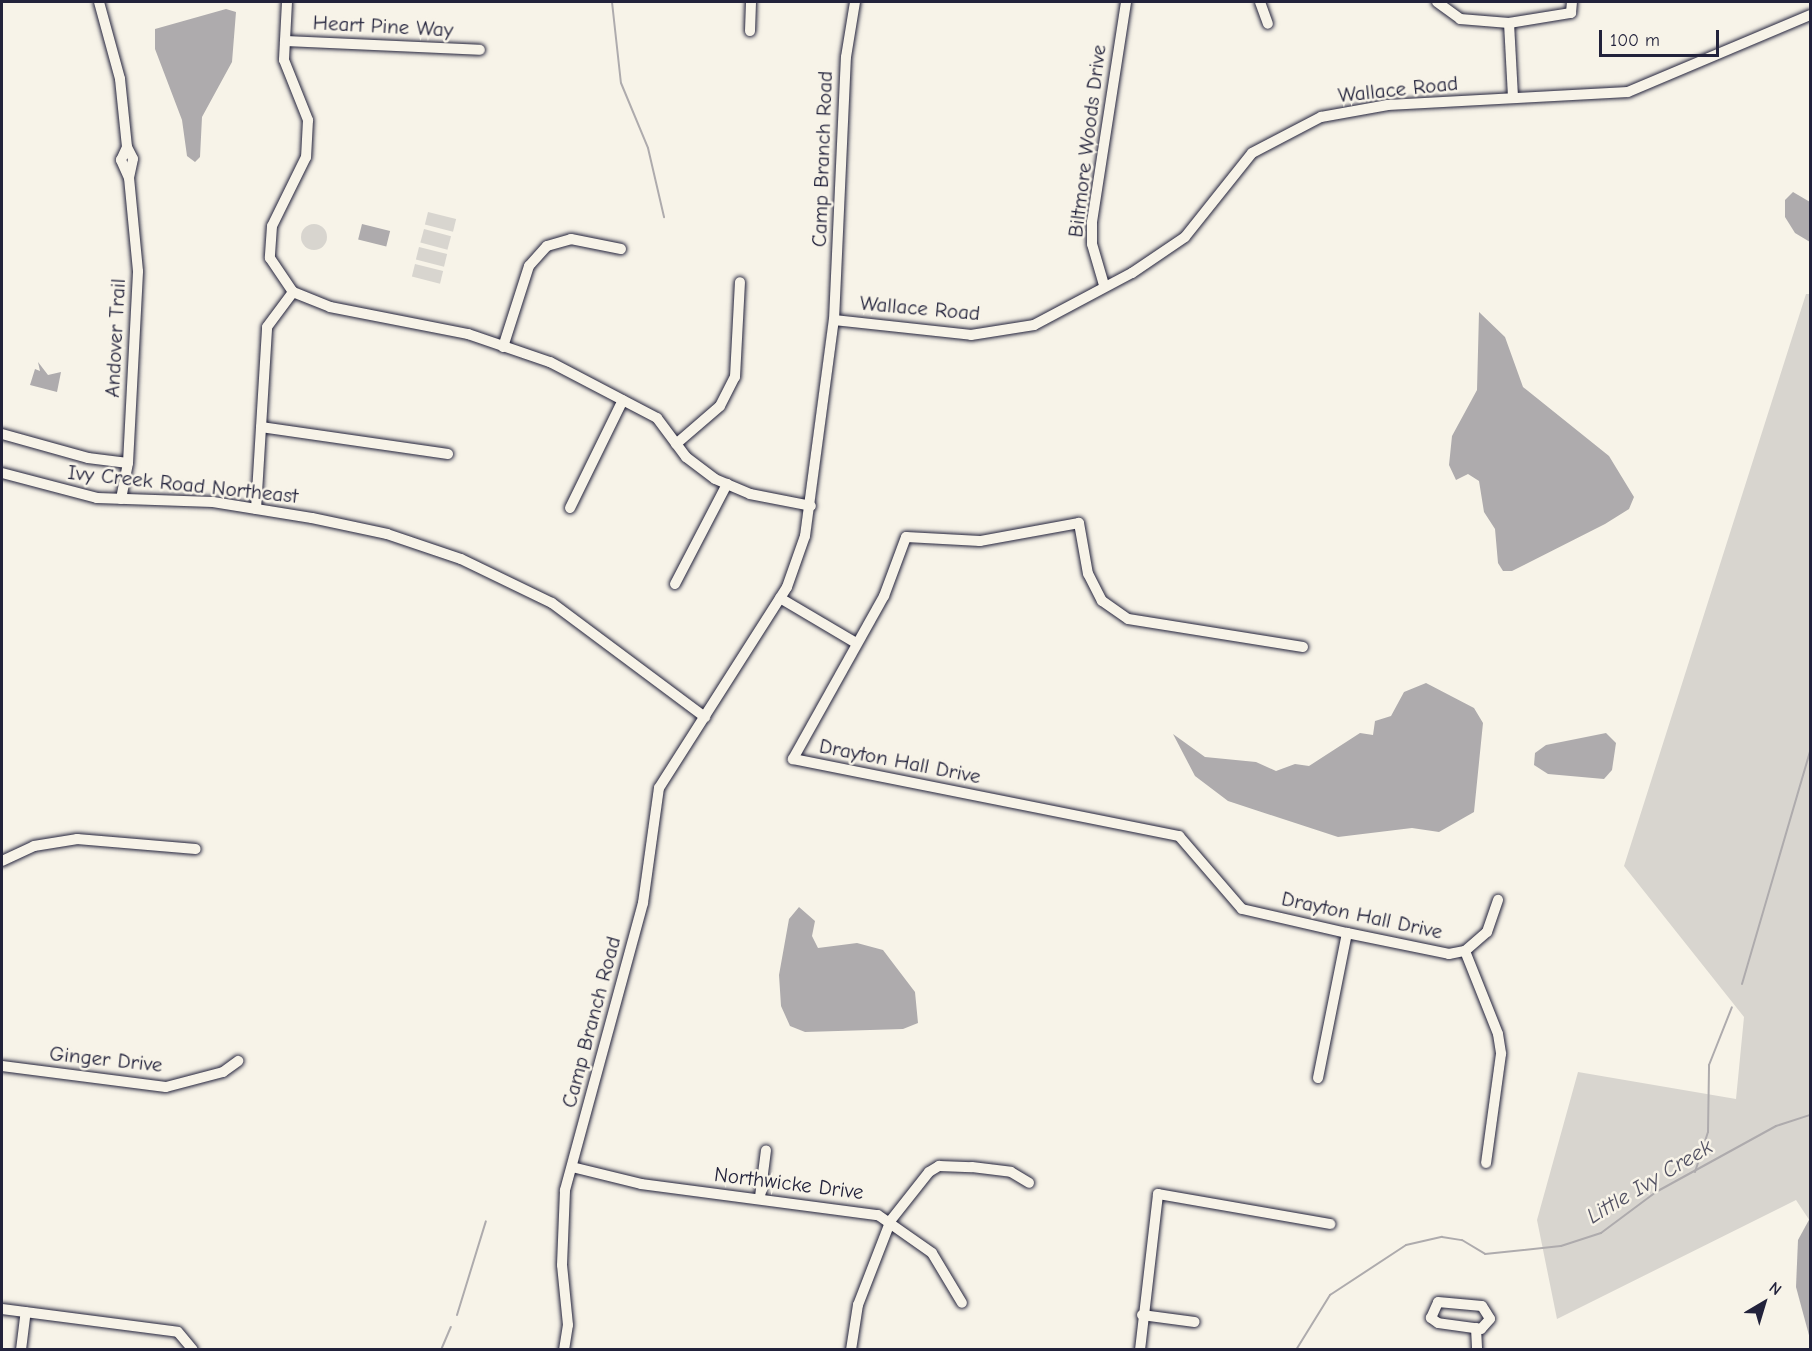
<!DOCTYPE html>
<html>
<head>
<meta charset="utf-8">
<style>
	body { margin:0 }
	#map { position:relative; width:1812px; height:1351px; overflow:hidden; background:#f7f3e8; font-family:"Comic Neue",sans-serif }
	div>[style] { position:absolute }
	.green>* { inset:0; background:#d8d5cf; transform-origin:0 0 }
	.round { border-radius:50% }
	.water>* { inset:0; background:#aeabad; transform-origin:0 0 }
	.stream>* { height:2px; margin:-1px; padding:0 1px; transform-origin:1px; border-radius:1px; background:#aeabad }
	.roads { filter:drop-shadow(0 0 2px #22223b) drop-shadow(0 0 2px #22223b) }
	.minor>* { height:10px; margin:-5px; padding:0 5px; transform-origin:5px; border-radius:5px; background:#f7f3e8 }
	span { translate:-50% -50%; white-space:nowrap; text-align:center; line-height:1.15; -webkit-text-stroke:5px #f7f3e8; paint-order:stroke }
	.street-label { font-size:21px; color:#22223b }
	.water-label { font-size:22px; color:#535263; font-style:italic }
	.frame { position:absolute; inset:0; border:3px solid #22223b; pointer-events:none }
	.north { position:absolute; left:1734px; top:1273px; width:60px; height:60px; -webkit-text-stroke:4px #f7f3e8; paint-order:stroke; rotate:38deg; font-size:16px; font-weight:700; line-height:24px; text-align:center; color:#22223b }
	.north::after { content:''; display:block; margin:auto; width:21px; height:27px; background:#22223b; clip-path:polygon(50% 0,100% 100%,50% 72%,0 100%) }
	.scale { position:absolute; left:1599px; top:30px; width:120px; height:27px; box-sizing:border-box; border:3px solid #22223b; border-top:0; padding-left:8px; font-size:18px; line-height:21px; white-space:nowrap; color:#22223b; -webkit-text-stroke:4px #f7f3e8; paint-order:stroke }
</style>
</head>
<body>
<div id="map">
	<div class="green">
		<i style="left:428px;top:212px;width:29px;height:13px;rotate:14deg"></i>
		<i class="round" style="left:301px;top:224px;width:26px;height:26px"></i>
		<i style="left:424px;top:229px;width:28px;height:14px;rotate:15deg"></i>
		<i style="left:419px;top:247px;width:29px;height:13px;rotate:14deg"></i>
		<i style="left:415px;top:264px;width:29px;height:13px;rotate:14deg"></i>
		<i style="clip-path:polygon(1806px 294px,1810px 294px,1810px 1221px,1796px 1200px,1557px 1319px,1537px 1220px,1578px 1072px,1736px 1099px,1744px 1017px,1624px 866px)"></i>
	</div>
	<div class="water">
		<i style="clip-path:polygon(226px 9px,236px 12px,232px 62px,202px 117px,200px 157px,195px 162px,187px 156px,182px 120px,155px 49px,155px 29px)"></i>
		<i style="clip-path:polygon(1793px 192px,1810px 202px,1810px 242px,1795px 233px,1785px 217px,1785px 200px)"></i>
		<i style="left:362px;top:224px;width:29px;height:16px;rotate:14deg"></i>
		<i style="clip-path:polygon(1479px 312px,1505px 337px,1523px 387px,1609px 456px,1634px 497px,1629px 509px,1605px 524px,1512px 571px,1503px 571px,1498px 563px,1495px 529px,1484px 512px,1479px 481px,1468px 474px,1456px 480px,1449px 465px,1452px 436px,1477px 390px)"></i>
		<i style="clip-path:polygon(38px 362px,48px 375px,61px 372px,57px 392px,30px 385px,35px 369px,40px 371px)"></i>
		<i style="clip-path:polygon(1426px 683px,1474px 708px,1483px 723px,1474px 812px,1439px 832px,1412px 828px,1338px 837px,1228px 801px,1195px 776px,1173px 734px,1205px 757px,1256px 762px,1276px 771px,1295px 764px,1309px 766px,1360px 733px,1373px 735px,1375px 721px,1391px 716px,1404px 692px)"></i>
		<i style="clip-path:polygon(1606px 733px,1616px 743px,1612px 770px,1604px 779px,1548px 774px,1534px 765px,1535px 753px,1546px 745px)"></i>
		<i style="clip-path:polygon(799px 907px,815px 921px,812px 936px,818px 948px,857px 943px,883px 950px,915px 992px,918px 1023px,903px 1029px,805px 1032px,790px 1026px,781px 1006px,779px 975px,789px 919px)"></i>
		<i style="clip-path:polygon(1810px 1218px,1810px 1339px,1796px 1287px,1798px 1240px)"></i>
	</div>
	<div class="stream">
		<i style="left:612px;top:2px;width:81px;rotate:83.7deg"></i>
		<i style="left:621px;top:83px;width:70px;rotate:67.4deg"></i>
		<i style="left:648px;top:148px;width:71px;rotate:76.9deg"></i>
		<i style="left:1742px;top:984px;width:242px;rotate:-73.7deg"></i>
		<i style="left:1695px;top:1172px;width:42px;rotate:-72deg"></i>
		<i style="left:1708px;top:1132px;width:67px;rotate:-89.1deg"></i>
		<i style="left:1709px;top:1065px;width:62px;rotate:-68.4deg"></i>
		<i style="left:457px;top:1315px;width:98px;rotate:-72.9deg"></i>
		<i style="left:441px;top:1350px;width:25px;rotate:-67deg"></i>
		<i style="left:1296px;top:1350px;width:65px;rotate:-58.3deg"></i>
		<i style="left:1330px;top:1295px;width:91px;rotate:-33.3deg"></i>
		<i style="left:1406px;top:1245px;width:37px;rotate:-13deg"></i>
		<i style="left:1442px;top:1237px;width:20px;rotate:9deg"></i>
		<i style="left:1462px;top:1240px;width:27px;rotate:31deg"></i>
		<i style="left:1485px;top:1254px;width:76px;rotate:-6deg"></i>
		<i style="left:1561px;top:1246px;width:42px;rotate:-18deg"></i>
		<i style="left:1601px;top:1233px;width:69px;rotate:-36.7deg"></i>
		<i style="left:1656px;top:1192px;width:137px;rotate:-28.8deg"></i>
		<i style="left:1776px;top:1126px;width:36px;rotate:-18deg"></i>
	</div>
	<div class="roads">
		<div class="minor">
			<i style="left:99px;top:2px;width:80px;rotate:74.7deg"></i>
			<i style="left:120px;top:79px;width:68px;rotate:84.1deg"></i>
			<i style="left:287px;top:2px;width:58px;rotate:93deg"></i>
			<i style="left:284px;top:60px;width:65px;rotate:68.2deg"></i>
			<i style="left:308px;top:120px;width:37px;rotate:93deg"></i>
			<i style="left:306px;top:157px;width:77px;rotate:116.2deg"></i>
			<i style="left:272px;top:226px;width:32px;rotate:94deg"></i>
			<i style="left:270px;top:258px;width:41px;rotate:55.9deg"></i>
			<i style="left:293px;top:292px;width:40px;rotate:22deg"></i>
			<i style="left:330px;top:307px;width:141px;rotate:11.1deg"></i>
			<i style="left:468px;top:334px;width:87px;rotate:18.9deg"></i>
			<i style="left:550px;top:362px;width:121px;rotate:27.6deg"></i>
			<i style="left:657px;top:418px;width:49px;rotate:53.4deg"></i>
			<i style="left:686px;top:457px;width:36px;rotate:37deg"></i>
			<i style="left:715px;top:479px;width:38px;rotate:23deg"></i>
			<i style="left:750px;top:494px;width:62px;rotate:11.1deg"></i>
			<i style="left:1260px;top:2px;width:23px;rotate:70deg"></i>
			<i style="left:1437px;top:2px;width:29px;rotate:36deg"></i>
			<i style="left:1460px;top:19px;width:49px;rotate:4.7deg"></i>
			<i style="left:1509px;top:23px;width:63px;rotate:-9.2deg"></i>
			<i style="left:1571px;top:13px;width:11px;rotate:-85deg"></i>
			<i style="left:1509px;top:23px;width:73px;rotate:86.9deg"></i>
			<i style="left:750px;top:31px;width:29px;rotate:-88deg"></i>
			<i style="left:285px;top:41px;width:195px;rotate:2.6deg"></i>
			<i style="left:1104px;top:285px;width:43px;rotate:-106.3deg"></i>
			<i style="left:1092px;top:244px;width:22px;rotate:-90deg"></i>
			<i style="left:1092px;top:222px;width:223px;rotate:-81.2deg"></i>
			<i style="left:834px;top:320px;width:138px;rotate:6.2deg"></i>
			<i style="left:971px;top:335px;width:64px;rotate:-9deg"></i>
			<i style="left:1034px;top:325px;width:111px;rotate:-28deg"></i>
			<i style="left:1132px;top:273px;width:64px;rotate:-34.2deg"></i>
			<i style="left:1185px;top:237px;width:107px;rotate:-51.4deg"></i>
			<i style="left:1252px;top:153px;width:78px;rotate:-27.6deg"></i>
			<i style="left:1321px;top:117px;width:68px;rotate:-10.2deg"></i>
			<i style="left:1388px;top:105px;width:240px;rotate:-3.1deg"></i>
			<i style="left:1628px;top:92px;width:198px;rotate:-22.9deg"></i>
			<i style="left:503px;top:347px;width:85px;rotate:-72.2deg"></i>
			<i style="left:529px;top:266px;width:27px;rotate:-48deg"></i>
			<i style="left:547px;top:246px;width:25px;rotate:-16deg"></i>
			<i style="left:571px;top:239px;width:51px;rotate:11.3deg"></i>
			<i style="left:261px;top:427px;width:189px;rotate:8.2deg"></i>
			<i style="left:2px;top:434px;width:89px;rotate:15.6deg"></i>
			<i style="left:88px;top:458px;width:40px;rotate:7.1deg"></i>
			<i style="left:676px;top:444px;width:58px;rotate:-40.8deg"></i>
			<i style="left:720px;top:406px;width:33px;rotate:-63deg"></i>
			<i style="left:735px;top:377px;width:95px;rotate:-87deg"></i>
			<i style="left:2px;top:473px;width:98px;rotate:14.7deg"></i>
			<i style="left:97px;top:498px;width:116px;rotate:2deg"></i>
			<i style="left:213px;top:502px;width:100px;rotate:9.2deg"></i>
			<i style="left:312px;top:518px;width:77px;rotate:12deg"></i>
			<i style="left:387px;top:534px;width:78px;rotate:18.7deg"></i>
			<i style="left:461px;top:559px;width:101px;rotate:25.8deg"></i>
			<i style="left:552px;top:603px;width:191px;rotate:36.7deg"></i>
			<i style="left:121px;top:499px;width:37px;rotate:-79deg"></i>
			<i style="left:128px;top:463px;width:192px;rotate:-87deg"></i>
			<i style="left:138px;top:271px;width:93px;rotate:-95.5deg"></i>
			<i style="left:129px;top:178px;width:20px;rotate:-114deg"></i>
			<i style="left:121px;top:160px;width:14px;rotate:-65deg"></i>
			<i style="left:127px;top:147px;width:13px;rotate:63deg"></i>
			<i style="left:133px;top:159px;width:19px;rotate:102deg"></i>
			<i style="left:570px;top:508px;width:120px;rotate:-63.9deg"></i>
			<i style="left:256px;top:509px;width:182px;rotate:-86.5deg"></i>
			<i style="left:267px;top:327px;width:44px;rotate:-53.4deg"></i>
			<i style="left:675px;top:584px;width:113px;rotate:-62.5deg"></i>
			<i style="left:780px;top:598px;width:88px;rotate:30.6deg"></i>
			<i style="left:1303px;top:647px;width:177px;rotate:-170.9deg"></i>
			<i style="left:1128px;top:619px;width:32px;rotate:-145deg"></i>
			<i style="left:1102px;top:601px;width:30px;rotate:-117deg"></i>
			<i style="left:1088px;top:574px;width:52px;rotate:-100deg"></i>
			<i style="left:1079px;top:523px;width:101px;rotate:169.7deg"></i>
			<i style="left:980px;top:541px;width:74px;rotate:-176.9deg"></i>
			<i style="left:906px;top:537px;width:63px;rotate:110.4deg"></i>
			<i style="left:884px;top:596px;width:187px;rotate:119.2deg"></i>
			<i style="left:793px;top:759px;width:394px;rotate:11.3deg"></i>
			<i style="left:1179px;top:836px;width:96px;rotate:49.2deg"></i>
			<i style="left:1242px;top:909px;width:108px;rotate:12.9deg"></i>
			<i style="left:1347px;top:933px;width:104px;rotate:11.6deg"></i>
			<i style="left:1449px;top:954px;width:16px;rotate:-11deg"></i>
			<i style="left:1465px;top:951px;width:29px;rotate:-41deg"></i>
			<i style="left:1487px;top:932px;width:34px;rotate:-71deg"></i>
			<i style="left:2px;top:861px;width:35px;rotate:-25deg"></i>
			<i style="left:34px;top:846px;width:44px;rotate:-9.2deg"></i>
			<i style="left:77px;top:839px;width:119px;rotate:4.8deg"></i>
			<i style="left:1465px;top:951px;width:89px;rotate:68.3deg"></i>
			<i style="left:1498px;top:1034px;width:20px;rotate:81deg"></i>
			<i style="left:1501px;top:1054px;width:110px;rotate:97.8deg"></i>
			<i style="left:2px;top:1066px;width:165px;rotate:7.3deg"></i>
			<i style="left:166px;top:1087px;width:59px;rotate:-14.7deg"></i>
			<i style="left:223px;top:1072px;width:19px;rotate:-36deg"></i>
			<i style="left:1318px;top:1078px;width:148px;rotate:-78.7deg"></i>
			<i style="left:572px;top:1167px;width:71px;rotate:13.8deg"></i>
			<i style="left:641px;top:1184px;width:239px;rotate:7.5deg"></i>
			<i style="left:878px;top:1215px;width:66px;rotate:35.1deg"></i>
			<i style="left:932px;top:1253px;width:58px;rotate:59deg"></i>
			<i style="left:760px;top:1197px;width:47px;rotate:-82.7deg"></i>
			<i style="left:1438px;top:1302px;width:44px;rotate:5.2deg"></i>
			<i style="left:1482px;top:1306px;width:15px;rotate:58deg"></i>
			<i style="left:1490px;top:1319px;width:13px;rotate:132deg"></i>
			<i style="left:1481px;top:1329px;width:43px;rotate:-172.1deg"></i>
			<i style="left:1438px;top:1323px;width:9px;rotate:-144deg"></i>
			<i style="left:1431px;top:1318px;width:17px;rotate:-66deg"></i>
			<i style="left:2px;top:1309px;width:177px;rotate:7.4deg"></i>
			<i style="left:178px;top:1332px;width:23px;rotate:50deg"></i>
			<i style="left:1142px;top:1315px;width:53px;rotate:7.5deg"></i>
			<i style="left:1476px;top:1328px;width:22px;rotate:87deg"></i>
			<i style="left:21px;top:1350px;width:38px;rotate:-83deg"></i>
			<i style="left:564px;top:1350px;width:25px;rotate:-81deg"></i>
			<i style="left:568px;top:1325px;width:60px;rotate:-95.7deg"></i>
			<i style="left:562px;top:1265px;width:75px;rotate:-87.7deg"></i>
			<i style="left:565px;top:1190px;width:297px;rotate:-74.8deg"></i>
			<i style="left:643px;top:903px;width:116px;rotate:-82.1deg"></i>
			<i style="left:659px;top:788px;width:238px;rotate:-57.5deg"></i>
			<i style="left:787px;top:587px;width:54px;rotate:-70.6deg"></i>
			<i style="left:805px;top:536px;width:218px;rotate:-82.4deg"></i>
			<i style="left:834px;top:320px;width:263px;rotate:-87.4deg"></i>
			<i style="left:846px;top:57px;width:56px;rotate:-80.7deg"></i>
			<i style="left:851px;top:1350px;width:46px;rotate:-81.2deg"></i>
			<i style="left:858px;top:1305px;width:91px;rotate:-68.8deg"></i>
			<i style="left:891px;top:1220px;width:61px;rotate:-51.6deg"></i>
			<i style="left:929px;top:1172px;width:12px;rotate:-31deg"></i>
			<i style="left:939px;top:1166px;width:33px;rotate:2deg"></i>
			<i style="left:972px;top:1167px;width:39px;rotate:7deg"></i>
			<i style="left:1011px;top:1172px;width:21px;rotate:31deg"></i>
			<i style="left:1140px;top:1350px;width:157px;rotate:-83.4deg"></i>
			<i style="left:1158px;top:1194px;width:175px;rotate:9.9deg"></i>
		</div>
	</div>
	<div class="street-label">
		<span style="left:383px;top:26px;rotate:3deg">Heart Pine Way</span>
		<span style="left:1398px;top:89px;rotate:-6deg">Wallace Road</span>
		<span style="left:1087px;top:141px;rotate:-83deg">Biltmore Woods Drive</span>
		<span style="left:822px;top:159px;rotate:-88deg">Camp Branch Road</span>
		<span style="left:920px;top:308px;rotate:5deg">Wallace Road</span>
		<span style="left:115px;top:338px;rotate:-87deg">Andover Trail</span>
		<span style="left:183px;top:484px;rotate:6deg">Ivy Creek Road Northeast</span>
		<span style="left:900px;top:761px;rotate:11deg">Drayton Hall Drive</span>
		<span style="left:1362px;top:915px;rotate:12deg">Drayton Hall Drive</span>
		<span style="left:591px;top:1022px;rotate:-75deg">Camp Branch Road</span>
		<span style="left:106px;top:1059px;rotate:6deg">Ginger Drive</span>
		<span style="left:789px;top:1183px;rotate:7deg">Northwicke Drive</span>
	</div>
	<div class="water-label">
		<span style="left:1650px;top:1182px;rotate:-31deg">Little Ivy Creek</span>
	</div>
	<div class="frame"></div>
	<div class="north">N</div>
	<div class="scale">100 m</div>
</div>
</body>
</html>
